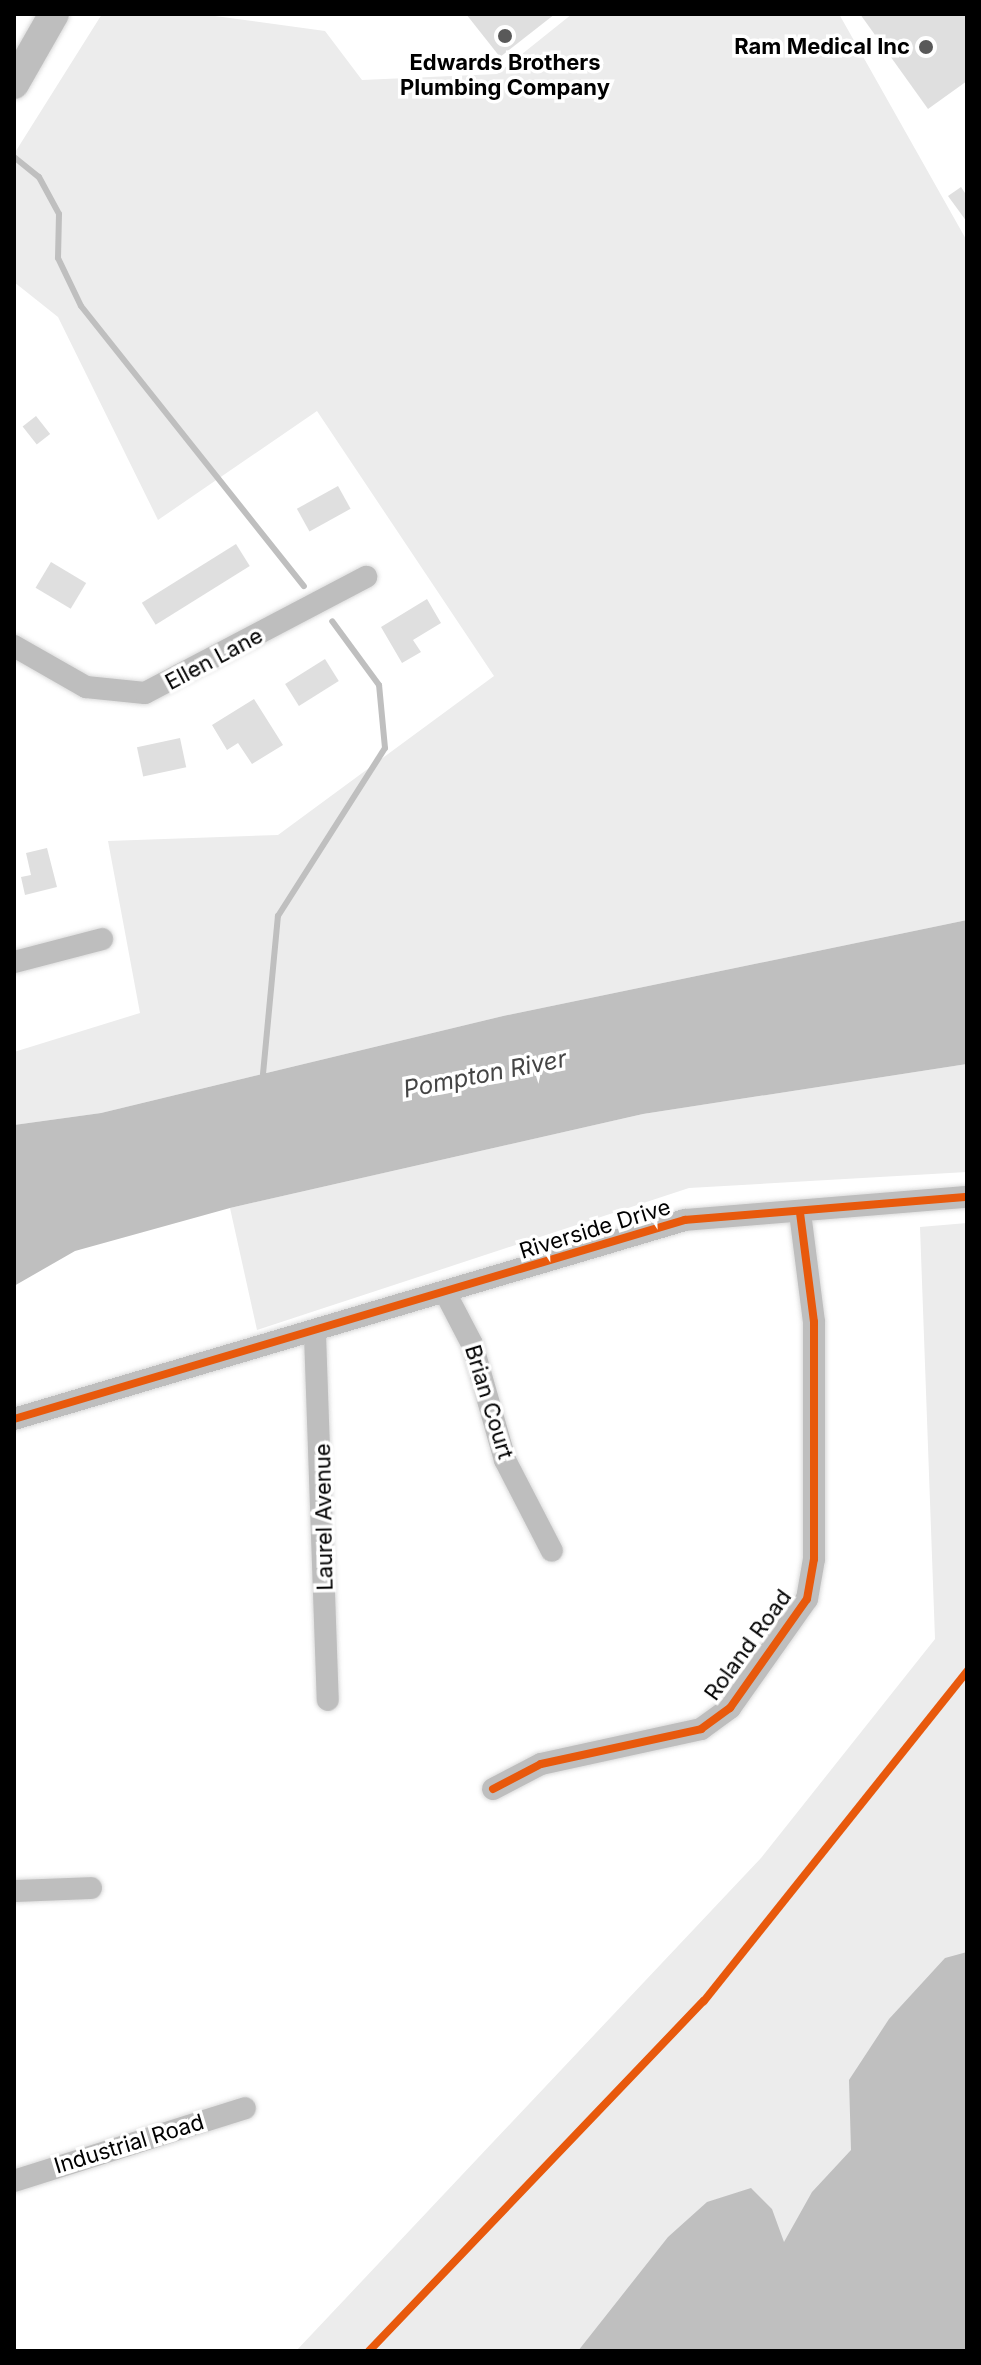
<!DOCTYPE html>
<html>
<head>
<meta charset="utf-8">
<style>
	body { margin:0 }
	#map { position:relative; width:981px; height:2365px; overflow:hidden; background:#fff; font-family:Inter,sans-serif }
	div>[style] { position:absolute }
	.green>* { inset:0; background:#ececec }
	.water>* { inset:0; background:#bfbfbf }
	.stream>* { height:6px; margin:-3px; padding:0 3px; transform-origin:3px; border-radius:3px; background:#bfbfbf }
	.building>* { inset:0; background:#dfdfdf; transform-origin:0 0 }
	.roads { filter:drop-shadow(0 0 2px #dbdbdb) drop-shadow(0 0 2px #dbdbdb) }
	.minor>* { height:22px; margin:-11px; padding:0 11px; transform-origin:11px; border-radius:11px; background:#bebebe }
	.major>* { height:30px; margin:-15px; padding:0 15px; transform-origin:15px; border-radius:15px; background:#bebebe }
	.cycleway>* { height:8px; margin:-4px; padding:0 4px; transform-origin:4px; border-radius:4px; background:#e8590c }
	.dots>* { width:22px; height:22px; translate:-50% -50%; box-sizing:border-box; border:4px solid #fff; border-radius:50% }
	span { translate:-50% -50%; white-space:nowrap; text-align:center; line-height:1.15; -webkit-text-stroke:7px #fff; paint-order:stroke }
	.poi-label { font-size:22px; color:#000; font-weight:700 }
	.right { translate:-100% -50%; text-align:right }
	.street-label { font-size:22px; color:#000 }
	.water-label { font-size:24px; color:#444; font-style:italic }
	.frame { position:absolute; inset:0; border:16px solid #000; pointer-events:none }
</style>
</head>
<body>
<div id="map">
	<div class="green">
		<i style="clip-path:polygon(102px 14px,200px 14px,325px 31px,362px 80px,497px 74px,572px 14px,839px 14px,967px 241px,967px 920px,503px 1016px,101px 1113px,14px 1125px,14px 1052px,140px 1013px,108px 841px,278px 835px,494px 676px,317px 411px,158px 520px,58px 317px,14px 282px,14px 154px)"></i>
		<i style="clip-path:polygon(967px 1064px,967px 1172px,689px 1188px,257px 1330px,230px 1208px,643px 1114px)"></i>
		<i style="clip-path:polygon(967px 1223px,967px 2351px,296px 2351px,761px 1858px,935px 1639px,920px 1227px)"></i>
	</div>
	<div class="water">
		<i style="clip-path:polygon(967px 920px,967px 1064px,643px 1114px,230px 1208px,75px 1251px,14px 1286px,14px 1125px,101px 1113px,503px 1016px)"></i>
		<i style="clip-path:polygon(967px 1952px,967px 2351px,578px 2351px,668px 2237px,707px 2202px,751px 2188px,772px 2209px,784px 2242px,812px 2192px,851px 2150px,849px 2080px,889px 2019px,945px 1958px)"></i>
	</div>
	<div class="stream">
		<i style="left:14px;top:157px;width:32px;rotate:39deg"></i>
		<i style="left:39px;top:177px;width:42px;rotate:61.6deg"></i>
		<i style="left:59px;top:214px;width:44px;rotate:91.3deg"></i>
		<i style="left:58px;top:258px;width:53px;rotate:64.4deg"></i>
		<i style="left:81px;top:306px;width:358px;rotate:51.5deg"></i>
		<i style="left:263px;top:1074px;width:159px;rotate:-84.6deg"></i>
		<i style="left:278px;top:916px;width:199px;rotate:-57.5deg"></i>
		<i style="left:385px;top:748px;width:63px;rotate:-95.4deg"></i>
		<i style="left:379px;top:685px;width:79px;rotate:-126.3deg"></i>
	</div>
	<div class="building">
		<i style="clip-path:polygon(466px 14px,555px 14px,500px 57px)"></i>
		<i style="clip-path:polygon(860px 14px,967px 14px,967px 81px,928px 109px)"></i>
		<i style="clip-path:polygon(961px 187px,967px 196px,967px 222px,948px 196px)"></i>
		<i style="left:36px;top:416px;width:23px;height:17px;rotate:52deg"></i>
		<i style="left:338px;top:486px;width:26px;height:47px;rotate:61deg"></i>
		<i style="left:236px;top:544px;width:26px;height:111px;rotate:58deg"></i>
		<i style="left:51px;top:562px;width:41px;height:30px;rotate:31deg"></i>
		<i style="clip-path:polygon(427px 599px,441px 623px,413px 640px,421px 652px,402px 663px,381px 627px)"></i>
		<i style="left:325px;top:659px;width:26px;height:47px;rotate:58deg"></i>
		<i style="clip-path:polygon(254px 699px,283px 745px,252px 764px,238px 743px,227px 750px,212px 725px)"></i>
		<i style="left:180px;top:738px;width:30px;height:44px;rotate:78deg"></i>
		<i style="clip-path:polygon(47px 848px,57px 887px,25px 895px,21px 877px,31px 875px,26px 853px)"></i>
	</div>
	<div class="roads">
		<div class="minor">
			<i style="left:14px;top:646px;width:83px;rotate:29.7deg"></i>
			<i style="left:86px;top:687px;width:59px;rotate:5.8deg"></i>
			<i style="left:145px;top:693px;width:250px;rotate:-27.7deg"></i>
			<i style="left:14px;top:962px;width:91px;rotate:-14.6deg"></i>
			<i style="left:447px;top:1296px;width:54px;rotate:62.5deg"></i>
			<i style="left:472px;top:1344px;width:121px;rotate:74.1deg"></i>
			<i style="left:505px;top:1460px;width:102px;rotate:62.7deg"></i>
			<i style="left:315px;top:1335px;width:365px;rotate:88deg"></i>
			<i style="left:14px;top:1419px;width:700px;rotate:-16.52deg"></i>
			<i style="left:685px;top:1220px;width:283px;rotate:-4.7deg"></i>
			<i style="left:493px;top:1789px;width:54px;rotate:-27.5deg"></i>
			<i style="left:541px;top:1764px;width:164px;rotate:-12.3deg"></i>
			<i style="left:701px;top:1729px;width:36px;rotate:-36deg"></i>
			<i style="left:730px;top:1708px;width:133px;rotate:-54.8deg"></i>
			<i style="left:807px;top:1599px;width:41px;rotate:-80.1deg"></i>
			<i style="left:814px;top:1559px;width:237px;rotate:-90deg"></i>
			<i style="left:814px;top:1322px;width:110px;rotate:-97.3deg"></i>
			<i style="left:14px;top:1891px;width:77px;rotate:-2.2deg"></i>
			<i style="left:14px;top:2181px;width:242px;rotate:-17.5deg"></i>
		</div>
		<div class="major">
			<i style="left:14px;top:84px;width:81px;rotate:-60.3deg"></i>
		</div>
	</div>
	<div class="cycleway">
		<i style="left:14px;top:1419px;width:700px;rotate:-16.52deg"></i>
		<i style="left:685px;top:1220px;width:283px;rotate:-4.7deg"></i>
		<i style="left:493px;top:1789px;width:54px;rotate:-27.5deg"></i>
		<i style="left:541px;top:1764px;width:164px;rotate:-12.3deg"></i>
		<i style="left:701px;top:1729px;width:36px;rotate:-36deg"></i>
		<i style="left:730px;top:1708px;width:133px;rotate:-54.8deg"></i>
		<i style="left:807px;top:1599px;width:41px;rotate:-80.1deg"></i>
		<i style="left:814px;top:1559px;width:237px;rotate:-90deg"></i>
		<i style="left:814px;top:1322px;width:110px;rotate:-97.3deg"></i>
		<i style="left:369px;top:2351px;width:484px;rotate:-46.3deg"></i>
		<i style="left:704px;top:2001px;width:422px;rotate:-51.4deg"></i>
	</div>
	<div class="dots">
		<i style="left:505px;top:36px;background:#595959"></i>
		<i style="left:926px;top:47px;background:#595959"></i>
	</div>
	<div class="poi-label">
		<span class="right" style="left:910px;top:47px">Ram Medical Inc</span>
		<span style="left:505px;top:75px">Edwards Brothers<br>Plumbing Company</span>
	</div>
	<div class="street-label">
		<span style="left:214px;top:659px;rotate:-28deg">Ellen Lane</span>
		<span style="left:595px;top:1229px;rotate:-17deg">Riverside Drive</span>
		<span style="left:489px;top:1402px;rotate:73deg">Brian Court</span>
		<span style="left:324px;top:1517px;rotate:-91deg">Laurel Avenue</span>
		<span style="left:748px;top:1645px;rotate:-54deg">Roland Road</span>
		<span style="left:129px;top:2144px;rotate:-17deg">Industrial Road</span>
	</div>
	<div class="water-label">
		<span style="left:485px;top:1074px;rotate:-11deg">Pompton River</span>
	</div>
	<div class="frame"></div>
</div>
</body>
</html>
